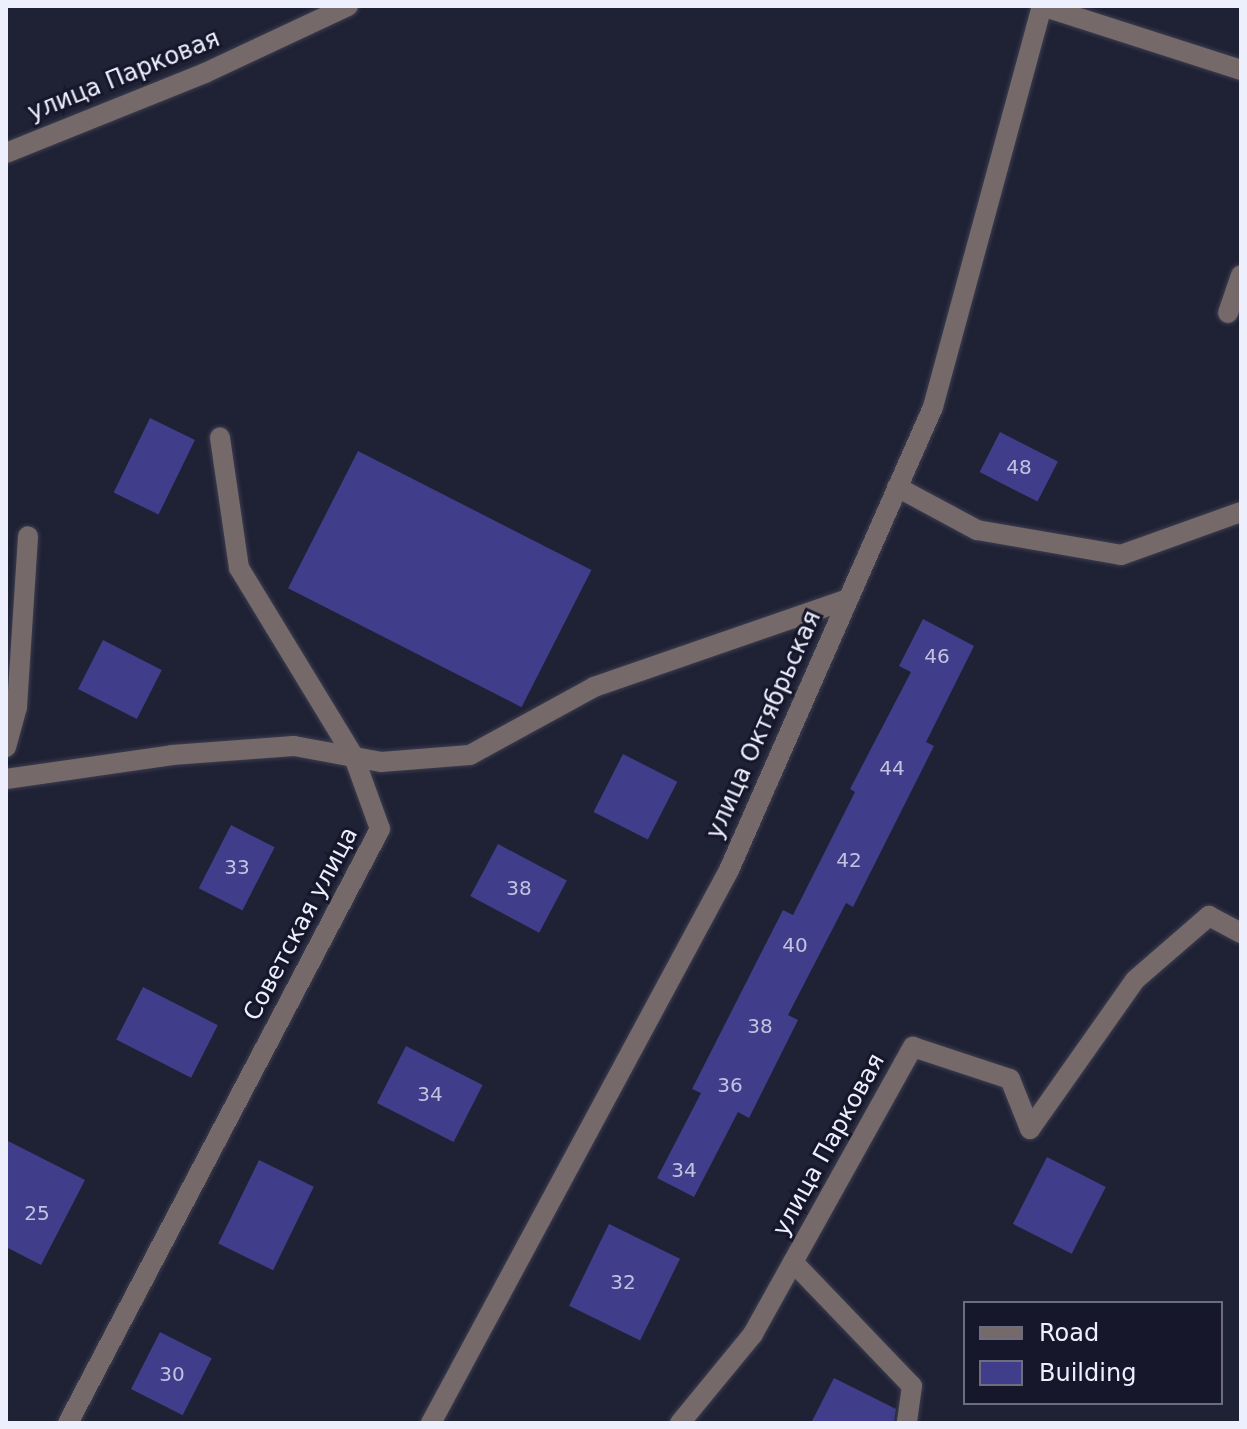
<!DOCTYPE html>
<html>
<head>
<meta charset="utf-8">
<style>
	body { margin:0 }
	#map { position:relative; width:1247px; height:1429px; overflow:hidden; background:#1f2134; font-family:"DejaVu Sans",sans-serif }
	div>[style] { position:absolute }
	.building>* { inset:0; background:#403d8a; transform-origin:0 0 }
	.roads { filter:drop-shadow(0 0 2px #3c3e50) drop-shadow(0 0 2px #3c3e50) }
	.street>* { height:20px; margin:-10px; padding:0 10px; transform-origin:10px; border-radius:10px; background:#76696a }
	span { translate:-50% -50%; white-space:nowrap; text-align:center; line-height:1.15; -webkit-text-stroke:6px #16172a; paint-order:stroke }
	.number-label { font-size:20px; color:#c2c2e0 }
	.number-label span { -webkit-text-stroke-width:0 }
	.street-label { font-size:24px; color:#eeeffd }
	.frame { position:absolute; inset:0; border:8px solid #eeeffd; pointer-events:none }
	.legend { position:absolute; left:963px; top:1301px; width:260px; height:104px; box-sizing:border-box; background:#16172a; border:2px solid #6c6d7e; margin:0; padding:10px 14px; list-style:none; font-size:24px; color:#eeeffd }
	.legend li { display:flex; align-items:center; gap:16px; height:40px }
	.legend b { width:40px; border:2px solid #6c6d7e }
</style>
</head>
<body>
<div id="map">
	<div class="building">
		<i style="left:150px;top:418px;width:50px;height:83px;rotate:26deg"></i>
		<i style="left:1000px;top:432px;width:65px;height:45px;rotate:27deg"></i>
		<i style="left:358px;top:451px;width:262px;height:154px;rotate:27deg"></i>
		<i style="clip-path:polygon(923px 619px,974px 646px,926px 742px,934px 746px,853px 907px,846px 903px,788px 1015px,798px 1020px,749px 1118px,738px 1112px,694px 1197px,657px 1178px,701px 1093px,692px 1089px,783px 910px,793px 915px,855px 792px,850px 789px,911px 672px,899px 666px)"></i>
		<i style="left:103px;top:640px;width:66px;height:55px;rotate:27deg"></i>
		<i style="left:623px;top:754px;width:61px;height:65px;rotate:27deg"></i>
		<i style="left:231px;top:825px;width:49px;height:71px;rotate:27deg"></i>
		<i style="left:498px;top:844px;width:78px;height:59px;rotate:28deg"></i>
		<i style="left:143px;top:987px;width:84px;height:59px;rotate:27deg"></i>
		<i style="left:406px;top:1046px;width:86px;height:64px;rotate:27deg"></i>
		<i style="clip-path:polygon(6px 1140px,85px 1180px,41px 1265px,6px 1247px)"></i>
		<i style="left:1047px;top:1157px;width:66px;height:75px;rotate:27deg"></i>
		<i style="left:259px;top:1160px;width:61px;height:93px;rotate:26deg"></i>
		<i style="left:609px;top:1224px;width:79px;height:91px;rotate:26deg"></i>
		<i style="left:160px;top:1332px;width:58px;height:64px;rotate:27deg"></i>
		<i style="clip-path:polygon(834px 1378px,896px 1409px,894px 1423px,811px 1423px)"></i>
	</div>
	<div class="roads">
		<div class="street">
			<i style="left:6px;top:153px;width:214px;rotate:-21.9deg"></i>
			<i style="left:205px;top:73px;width:158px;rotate:-25.1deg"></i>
			<i style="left:1228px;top:313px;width:40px;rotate:-71.1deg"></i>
			<i style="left:897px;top:487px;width:91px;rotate:28.3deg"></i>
			<i style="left:977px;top:530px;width:146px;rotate:9.8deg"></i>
			<i style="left:1121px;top:555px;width:127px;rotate:-19.7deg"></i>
			<i style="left:6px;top:747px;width:41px;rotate:-74.6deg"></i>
			<i style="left:17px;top:707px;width:171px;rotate:-86.3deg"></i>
			<i style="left:6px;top:779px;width:168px;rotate:-8.2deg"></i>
			<i style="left:172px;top:755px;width:122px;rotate:-4.2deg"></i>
			<i style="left:294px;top:746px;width:88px;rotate:10.4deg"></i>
			<i style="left:381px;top:762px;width:89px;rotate:-4.5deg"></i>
			<i style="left:470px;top:755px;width:141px;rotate:-28.7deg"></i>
			<i style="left:594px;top:687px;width:269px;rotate:-19.1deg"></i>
			<i style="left:793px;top:1262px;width:172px;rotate:46.2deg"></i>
			<i style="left:912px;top:1386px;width:37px;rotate:98deg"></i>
			<i style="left:68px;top:1423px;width:671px;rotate:-62.29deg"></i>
			<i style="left:380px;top:829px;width:77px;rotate:-109.9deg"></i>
			<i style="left:354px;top:757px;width:221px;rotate:-121.3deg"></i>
			<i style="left:239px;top:568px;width:132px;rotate:-98.3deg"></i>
			<i style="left:431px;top:1423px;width:628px;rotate:-61.68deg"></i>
			<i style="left:729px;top:870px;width:506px;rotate:-66.22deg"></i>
			<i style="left:933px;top:407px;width:416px;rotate:-74.8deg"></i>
			<i style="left:1042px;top:6px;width:209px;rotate:17.8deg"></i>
			<i style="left:680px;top:1423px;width:115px;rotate:-50.6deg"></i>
			<i style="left:753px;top:1334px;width:329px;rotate:-60.9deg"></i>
			<i style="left:913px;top:1047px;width:102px;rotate:18.3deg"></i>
			<i style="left:1010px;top:1079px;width:54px;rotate:68.2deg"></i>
			<i style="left:1030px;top:1129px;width:182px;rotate:-54.8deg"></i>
			<i style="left:1135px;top:980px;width:98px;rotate:-40.9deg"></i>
			<i style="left:1209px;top:916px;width:36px;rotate:28deg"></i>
		</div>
	</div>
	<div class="number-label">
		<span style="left:1019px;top:467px">48</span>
		<span style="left:937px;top:656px">46</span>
		<span style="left:892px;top:768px">44</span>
		<span style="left:849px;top:860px">42</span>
		<span style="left:237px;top:867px">33</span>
		<span style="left:519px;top:888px">38</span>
		<span style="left:795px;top:945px">40</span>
		<span style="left:760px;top:1026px">38</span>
		<span style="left:730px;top:1085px">36</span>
		<span style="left:430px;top:1094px">34</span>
		<span style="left:684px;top:1170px">34</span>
		<span style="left:37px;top:1213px">25</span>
		<span style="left:623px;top:1282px">32</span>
		<span style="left:172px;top:1374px">30</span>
	</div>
	<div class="street-label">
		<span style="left:124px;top:76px;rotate:-22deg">улица Парковая</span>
		<span style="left:764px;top:725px;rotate:-66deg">улица Октябрьская</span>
		<span style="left:301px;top:924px;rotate:-62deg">Советская улица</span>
		<span style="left:829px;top:1145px;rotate:-61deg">улица Парковая</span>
	</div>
	<div class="frame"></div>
	<ul class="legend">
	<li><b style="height:10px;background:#76696a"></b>Road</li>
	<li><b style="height:22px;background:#403d8a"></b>Building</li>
	</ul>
</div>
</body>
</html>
